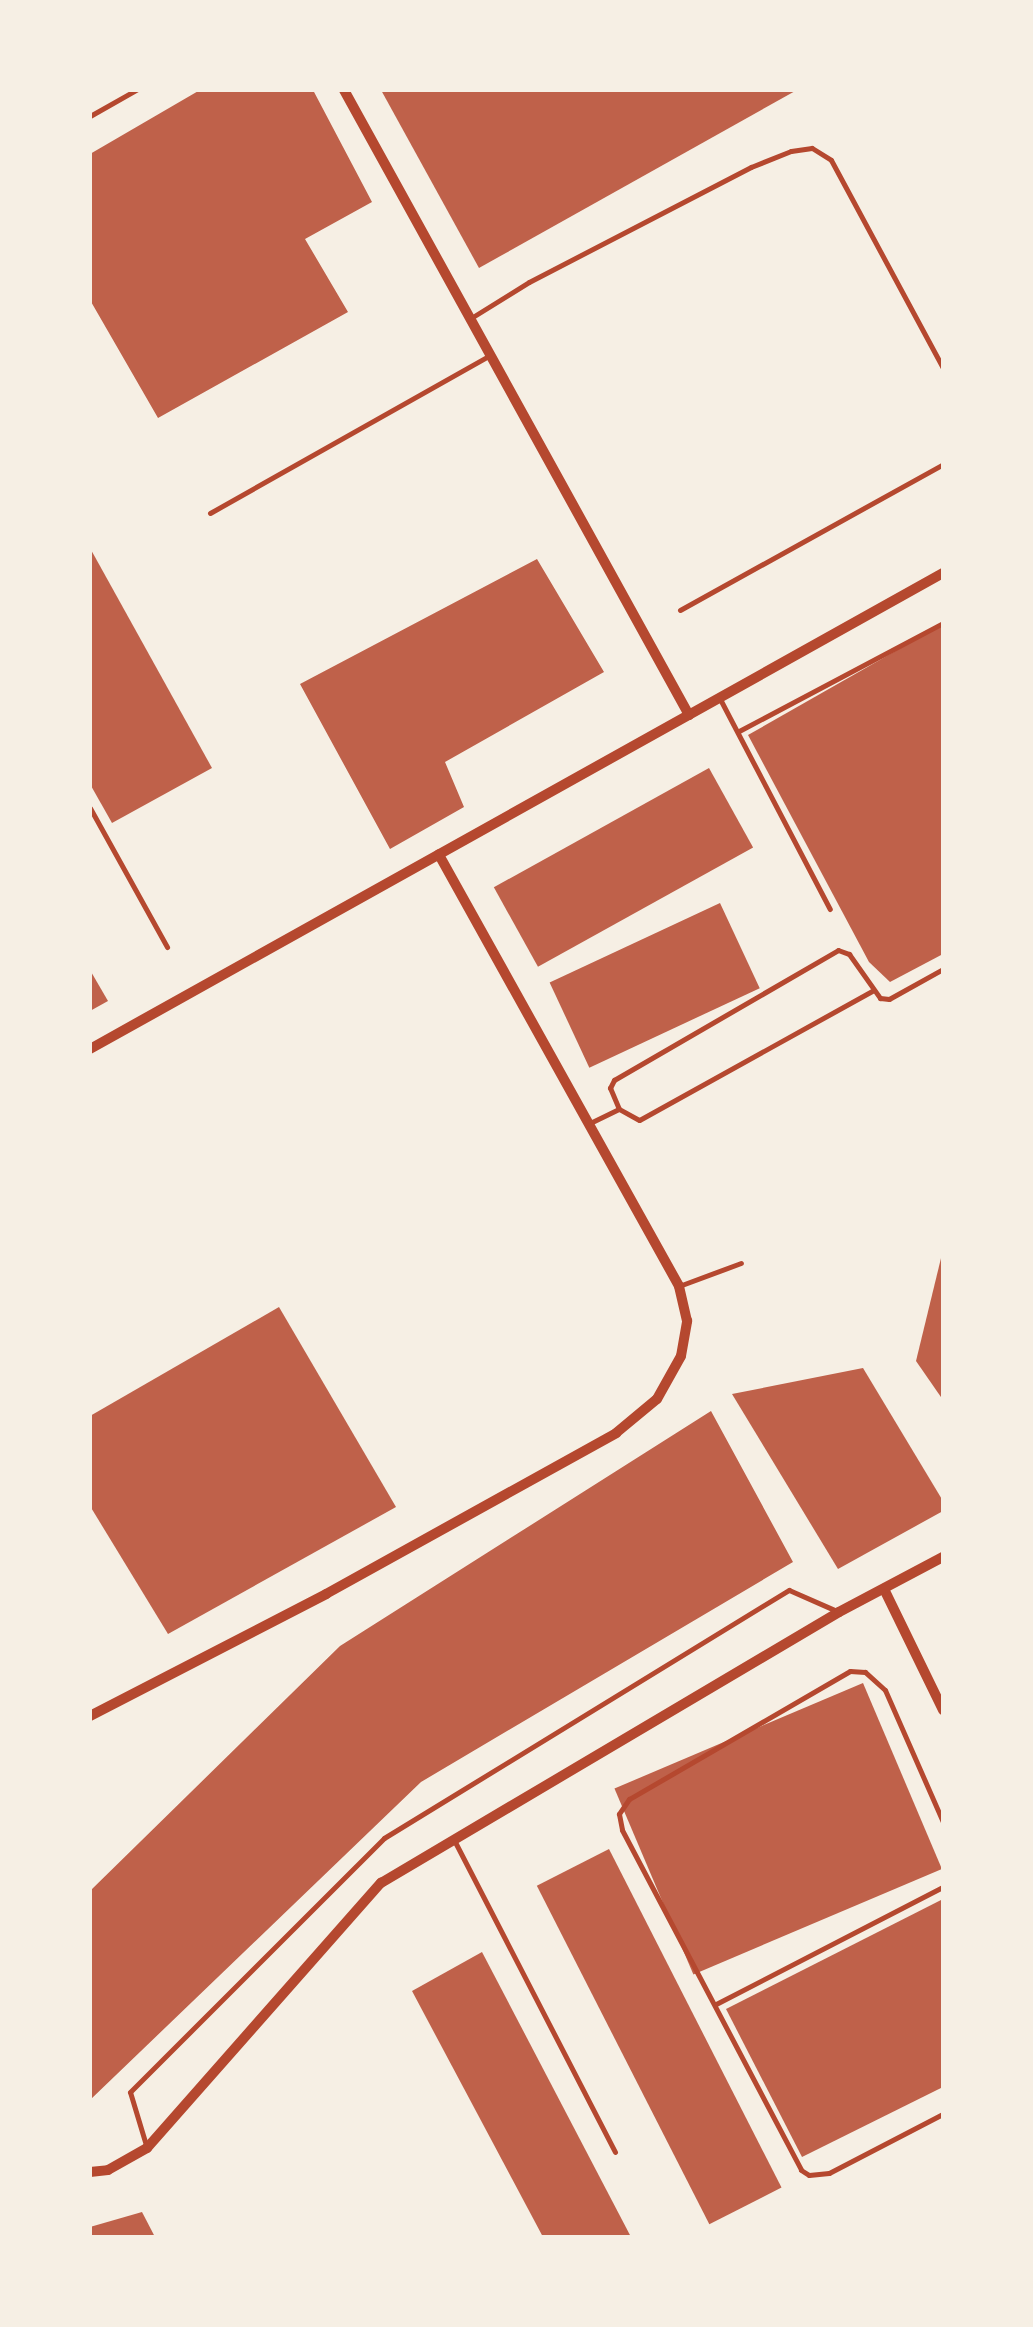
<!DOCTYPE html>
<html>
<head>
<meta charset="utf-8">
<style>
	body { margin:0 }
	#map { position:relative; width:1033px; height:2327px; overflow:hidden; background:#f6efe4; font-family:"Roboto Condensed",sans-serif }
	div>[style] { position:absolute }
	.building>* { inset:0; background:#bf614a; transform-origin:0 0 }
	.service>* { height:5px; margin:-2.5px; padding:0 2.5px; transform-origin:2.5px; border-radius:2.5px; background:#b5482f }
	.minor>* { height:10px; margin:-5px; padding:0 5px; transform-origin:5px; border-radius:5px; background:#b5482f }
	span { translate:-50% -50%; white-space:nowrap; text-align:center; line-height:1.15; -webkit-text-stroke:10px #f6efe4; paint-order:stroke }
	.frame { position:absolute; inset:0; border:92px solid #f6efe4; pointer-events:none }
</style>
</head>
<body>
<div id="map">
	<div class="building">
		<i style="clip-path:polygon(200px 90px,313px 90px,372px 202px,305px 239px,348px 312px,158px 418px,90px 300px,90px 154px)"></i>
		<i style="clip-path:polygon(381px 90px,797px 90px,479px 268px)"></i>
		<i style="clip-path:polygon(90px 548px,212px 768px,112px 823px,90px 784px)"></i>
		<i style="clip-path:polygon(537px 559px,604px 672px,445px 762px,464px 807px,390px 849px,300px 684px)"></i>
		<i style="clip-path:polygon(943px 624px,943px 954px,890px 982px,869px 962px,748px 735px)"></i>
		<i style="left:709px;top:768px;width:91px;height:246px;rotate:61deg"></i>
		<i style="left:720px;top:903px;width:94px;height:188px;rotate:65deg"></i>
		<i style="clip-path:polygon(90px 970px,108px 1001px,90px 1011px)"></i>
		<i style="clip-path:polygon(942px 1254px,943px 1254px,943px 1400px,916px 1361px)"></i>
		<i style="clip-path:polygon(279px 1307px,396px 1507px,168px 1634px,90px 1506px,90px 1416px)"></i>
		<i style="clip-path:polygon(863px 1368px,943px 1501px,943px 1511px,838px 1569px,732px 1394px)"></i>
		<i style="clip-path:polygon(711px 1411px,793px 1562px,421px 1782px,90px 2100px,90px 1891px,340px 1646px)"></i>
		<i style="left:863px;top:1683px;width:202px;height:270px;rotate:67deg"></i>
		<i style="left:609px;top:1849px;width:380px;height:81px;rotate:63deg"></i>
		<i style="clip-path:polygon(943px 1899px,943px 2087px,802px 2157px,726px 2009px)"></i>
		<i style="clip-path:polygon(482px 1952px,631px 2237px,543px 2237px,412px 1991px)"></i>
		<i style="clip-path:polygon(142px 2212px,155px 2237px,90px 2237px,90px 2227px)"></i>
	</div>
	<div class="service">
		<i style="left:90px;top:116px;width:53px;rotate:-29.5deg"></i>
		<i style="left:471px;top:318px;width:68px;rotate:-31.8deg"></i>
		<i style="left:529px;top:282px;width:250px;rotate:-27.4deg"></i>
		<i style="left:751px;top:167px;width:43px;rotate:-21.8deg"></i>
		<i style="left:791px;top:151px;width:21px;rotate:-8deg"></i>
		<i style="left:812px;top:148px;width:22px;rotate:32deg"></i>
		<i style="left:831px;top:160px;width:236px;rotate:61.7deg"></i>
		<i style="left:210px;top:513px;width:322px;rotate:-29.4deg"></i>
		<i style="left:680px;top:610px;width:301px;rotate:-29deg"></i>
		<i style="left:720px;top:699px;width:237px;rotate:62.4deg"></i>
		<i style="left:739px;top:731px;width:231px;rotate:-27.9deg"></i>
		<i style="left:90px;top:808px;width:159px;rotate:61deg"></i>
		<i style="left:872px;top:991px;width:266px;rotate:151deg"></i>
		<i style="left:639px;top:1120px;width:23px;rotate:-151deg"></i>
		<i style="left:619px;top:1109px;width:23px;rotate:-113deg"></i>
		<i style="left:610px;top:1088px;width:9px;rotate:-63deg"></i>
		<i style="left:614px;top:1080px;width:259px;rotate:-30.1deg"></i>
		<i style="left:838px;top:950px;width:12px;rotate:20deg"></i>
		<i style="left:849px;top:954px;width:54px;rotate:54.8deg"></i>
		<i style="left:880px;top:998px;width:9px;rotate:6deg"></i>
		<i style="left:889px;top:999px;width:62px;rotate:-29.1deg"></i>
		<i style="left:590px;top:1123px;width:32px;rotate:-26deg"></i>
		<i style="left:679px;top:1286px;width:66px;rotate:-20.4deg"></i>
		<i style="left:943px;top:1822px;width:144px;rotate:-113.7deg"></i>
		<i style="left:885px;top:1690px;width:27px;rotate:-138deg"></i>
		<i style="left:865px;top:1672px;width:15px;rotate:-176deg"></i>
		<i style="left:850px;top:1671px;width:255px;rotate:149.9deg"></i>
		<i style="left:629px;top:1799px;width:18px;rotate:124deg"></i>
		<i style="left:619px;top:1814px;width:16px;rotate:79deg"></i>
		<i style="left:622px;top:1830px;width:384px;rotate:62.2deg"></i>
		<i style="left:801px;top:2170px;width:9px;rotate:32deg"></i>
		<i style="left:809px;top:2175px;width:20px;rotate:-6deg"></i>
		<i style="left:829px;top:2173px;width:128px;rotate:-27.4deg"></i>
		<i style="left:454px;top:1840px;width:351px;rotate:62.7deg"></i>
		<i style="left:716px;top:2004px;width:255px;rotate:-27.3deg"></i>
		<i style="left:146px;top:2145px;width:55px;rotate:-106.8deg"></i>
		<i style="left:130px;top:2092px;width:359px;rotate:-45deg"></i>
		<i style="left:384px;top:1838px;width:475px;rotate:-31.5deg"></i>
		<i style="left:789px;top:1590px;width:55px;rotate:23.7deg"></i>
	</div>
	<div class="minor">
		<i style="left:344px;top:90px;width:714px;rotate:61.1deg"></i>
		<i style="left:90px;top:1049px;width:977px;rotate:-29.16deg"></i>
		<i style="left:884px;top:1589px;width:135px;rotate:64deg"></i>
		<i style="left:90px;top:1716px;width:266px;rotate:-27.3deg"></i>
		<i style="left:326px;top:1594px;width:332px;rotate:-29deg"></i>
		<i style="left:616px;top:1433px;width:53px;rotate:-39.7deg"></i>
		<i style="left:657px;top:1399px;width:49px;rotate:-60.8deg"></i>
		<i style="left:681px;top:1356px;width:36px;rotate:-80deg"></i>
		<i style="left:687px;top:1321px;width:36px;rotate:-103deg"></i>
		<i style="left:679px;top:1286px;width:494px;rotate:-119.1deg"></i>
		<i style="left:90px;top:2172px;width:18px;rotate:-6deg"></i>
		<i style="left:108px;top:2170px;width:45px;rotate:-29.4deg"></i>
		<i style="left:147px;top:2148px;width:354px;rotate:-48.6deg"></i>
		<i style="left:381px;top:1883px;width:532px;rotate:-30.61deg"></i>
		<i style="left:839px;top:1612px;width:118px;rotate:-27.9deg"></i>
	</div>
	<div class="frame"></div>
</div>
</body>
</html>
